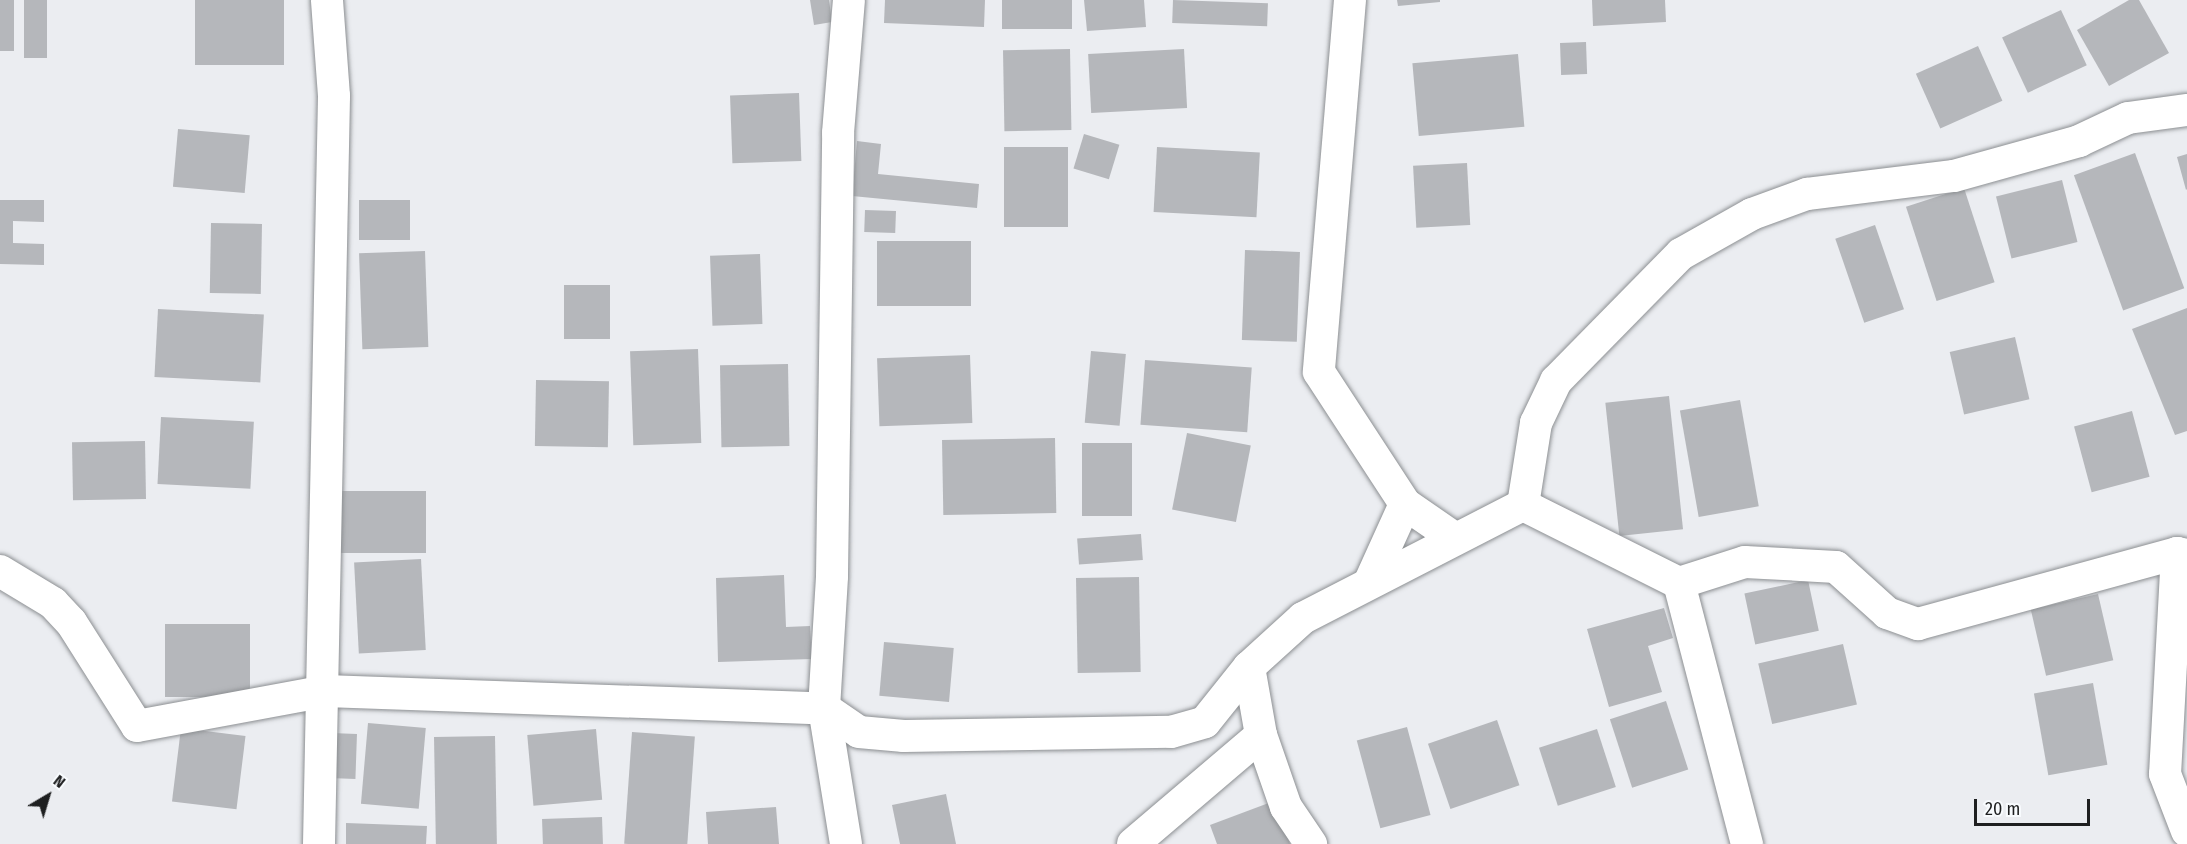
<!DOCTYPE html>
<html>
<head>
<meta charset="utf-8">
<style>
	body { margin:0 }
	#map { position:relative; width:2187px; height:844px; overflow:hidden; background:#ebedf1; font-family:"Fira Sans Condensed",sans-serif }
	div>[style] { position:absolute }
	.building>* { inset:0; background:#b5b7bb; transform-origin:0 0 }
	.roads { filter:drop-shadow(0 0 2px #8c8f92) drop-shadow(0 0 2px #8c8f92) }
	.minor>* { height:32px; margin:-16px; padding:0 16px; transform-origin:16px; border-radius:16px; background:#fff }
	span { translate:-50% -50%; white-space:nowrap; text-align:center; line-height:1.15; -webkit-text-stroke:5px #f8fbfe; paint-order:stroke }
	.north { position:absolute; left:18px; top:766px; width:60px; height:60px; -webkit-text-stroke:4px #f8fbfe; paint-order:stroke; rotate:38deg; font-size:16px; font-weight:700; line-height:24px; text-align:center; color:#1e1f20 }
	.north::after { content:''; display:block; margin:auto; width:21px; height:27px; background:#1e1f20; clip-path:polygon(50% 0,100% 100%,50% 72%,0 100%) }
	.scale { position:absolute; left:1974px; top:799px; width:116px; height:27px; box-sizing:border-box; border:3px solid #1e1f20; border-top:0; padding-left:8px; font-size:18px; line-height:21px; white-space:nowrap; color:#1e1f20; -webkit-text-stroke:4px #f8fbfe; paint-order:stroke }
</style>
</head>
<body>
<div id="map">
	<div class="building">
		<i style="left:0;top:0;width:14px;height:51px"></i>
		<i style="left:24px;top:0;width:23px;height:58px"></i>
		<i style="left:195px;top:0;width:89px;height:65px"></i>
		<i style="clip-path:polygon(810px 0,829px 0,832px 22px,814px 25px)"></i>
		<i style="clip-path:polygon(885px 0,985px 0,984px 27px,884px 23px)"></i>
		<i style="left:1002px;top:0;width:70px;height:29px"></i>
		<i style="clip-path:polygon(1084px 0,1144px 0,1146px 27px,1087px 31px)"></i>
		<i style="left:1173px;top:0;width:95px;height:23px;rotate:2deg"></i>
		<i style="clip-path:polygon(1397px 0,1440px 0,1440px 2px,1398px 6px)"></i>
		<i style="clip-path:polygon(1592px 0,1665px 0,1666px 22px,1593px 26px)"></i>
		<i style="clip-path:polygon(2129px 0,2139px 0,2169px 53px,2109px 86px,2077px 30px)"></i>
		<i style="left:2061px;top:10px;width:61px;height:65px;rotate:65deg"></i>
		<i style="left:1586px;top:42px;width:32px;height:26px;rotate:88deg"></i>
		<i style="left:1978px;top:46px;width:60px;height:68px;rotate:66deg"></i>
		<i style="left:1070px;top:49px;width:81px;height:67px;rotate:89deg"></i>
		<i style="left:1184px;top:49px;width:59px;height:96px;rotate:87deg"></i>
		<i style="left:1518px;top:54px;width:73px;height:106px;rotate:85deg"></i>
		<i style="left:799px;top:93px;width:68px;height:69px;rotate:88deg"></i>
		<i style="left:178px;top:129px;width:72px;height:58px;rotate:5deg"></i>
		<i style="left:1084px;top:134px;width:37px;height:36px;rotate:17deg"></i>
		<i style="clip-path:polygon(857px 141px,881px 144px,878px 174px,979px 184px,977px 208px,852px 196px)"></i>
		<i style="left:1068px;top:147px;width:80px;height:64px;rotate:90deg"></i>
		<i style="left:1157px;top:147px;width:103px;height:65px;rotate:3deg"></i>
		<i style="left:2135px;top:153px;width:144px;height:65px;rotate:70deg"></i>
		<i style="clip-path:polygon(2187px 154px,2187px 189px,2186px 190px,2177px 157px)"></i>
		<i style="left:1467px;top:163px;width:62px;height:54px;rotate:87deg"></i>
		<i style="left:2062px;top:180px;width:64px;height:68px;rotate:76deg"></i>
		<i style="left:1964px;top:188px;width:99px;height:61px;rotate:72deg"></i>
		<i style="clip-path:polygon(0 200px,44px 200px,44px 222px,13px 221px,13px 243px,44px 244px,44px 265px,0 264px)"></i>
		<i style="left:359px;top:200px;width:51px;height:40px"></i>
		<i style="left:865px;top:210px;width:31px;height:22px;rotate:2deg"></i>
		<i style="left:211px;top:223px;width:51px;height:70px;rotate:1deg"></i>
		<i style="left:1875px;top:225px;width:89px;height:42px;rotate:71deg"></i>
		<i style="left:877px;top:241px;width:94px;height:65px"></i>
		<i style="left:1245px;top:250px;width:55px;height:90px;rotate:2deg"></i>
		<i style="left:425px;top:251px;width:96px;height:66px;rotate:88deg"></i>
		<i style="left:760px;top:254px;width:70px;height:50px;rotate:88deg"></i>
		<i style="left:564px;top:285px;width:46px;height:54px"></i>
		<i style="clip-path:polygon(2187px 308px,2187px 431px,2175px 435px,2132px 329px)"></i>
		<i style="left:158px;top:309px;width:106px;height:68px;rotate:3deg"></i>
		<i style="left:2015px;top:337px;width:64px;height:67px;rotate:77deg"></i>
		<i style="left:698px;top:349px;width:94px;height:68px;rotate:88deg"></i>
		<i style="left:1091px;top:351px;width:35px;height:72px;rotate:5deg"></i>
		<i style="left:970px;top:355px;width:68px;height:93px;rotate:88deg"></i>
		<i style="left:1145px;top:360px;width:107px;height:65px;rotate:4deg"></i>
		<i style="left:788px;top:364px;width:82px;height:68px;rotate:89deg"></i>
		<i style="left:536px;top:380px;width:73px;height:66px;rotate:1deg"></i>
		<i style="left:1669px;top:396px;width:134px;height:64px;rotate:84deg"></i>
		<i style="left:1740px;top:400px;width:108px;height:61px;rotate:80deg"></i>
		<i style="left:2132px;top:411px;width:68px;height:60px;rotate:75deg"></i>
		<i style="left:161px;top:417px;width:93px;height:67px;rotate:3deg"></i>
		<i style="left:1187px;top:433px;width:65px;height:78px;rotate:11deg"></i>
		<i style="left:1055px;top:438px;width:75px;height:113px;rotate:89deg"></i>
		<i style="left:145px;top:441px;width:58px;height:73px;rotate:89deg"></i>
		<i style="left:1082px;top:443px;width:50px;height:73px"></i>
		<i style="left:338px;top:491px;width:88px;height:62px"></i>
		<i style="left:1141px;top:534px;width:26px;height:64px;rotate:86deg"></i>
		<i style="left:421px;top:559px;width:91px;height:67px;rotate:87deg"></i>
		<i style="clip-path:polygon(784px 575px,786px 627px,810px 626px,812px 659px,718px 662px,716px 578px)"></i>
		<i style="left:1139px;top:577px;width:95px;height:63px;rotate:89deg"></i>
		<i style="left:1808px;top:580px;width:52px;height:65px;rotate:78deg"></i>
		<i style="left:2098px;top:594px;width:68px;height:69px;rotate:77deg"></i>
		<i style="clip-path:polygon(1664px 608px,1673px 638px,1648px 646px,1662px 692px,1609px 707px,1587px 629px)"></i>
		<i style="left:165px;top:624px;width:85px;height:73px"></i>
		<i style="left:884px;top:642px;width:70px;height:54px;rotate:5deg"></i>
		<i style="left:1843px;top:644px;width:62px;height:87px;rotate:77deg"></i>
		<i style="left:2093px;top:683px;width:83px;height:60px;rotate:80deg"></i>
		<i style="left:1666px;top:701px;width:72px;height:59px;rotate:72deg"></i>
		<i style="left:1497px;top:720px;width:69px;height:73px;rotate:71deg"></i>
		<i style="left:368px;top:723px;width:58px;height:81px;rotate:5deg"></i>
		<i style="left:1407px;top:727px;width:91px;height:52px;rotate:75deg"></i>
		<i style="left:181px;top:728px;width:65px;height:74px;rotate:7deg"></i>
		<i style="left:596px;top:729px;width:71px;height:69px;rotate:85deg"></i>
		<i style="left:1597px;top:729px;width:61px;height:61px;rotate:72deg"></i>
		<i style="left:632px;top:732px;width:63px;height:112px;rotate:4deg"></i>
		<i style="left:331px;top:733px;width:26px;height:45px;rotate:2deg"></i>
		<i style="left:495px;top:736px;width:108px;height:61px;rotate:89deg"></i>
		<i style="clip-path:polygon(946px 794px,956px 844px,900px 844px,892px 805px)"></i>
		<i style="clip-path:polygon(1274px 801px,1290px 844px,1217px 844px,1210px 825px)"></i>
		<i style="clip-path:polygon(776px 807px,779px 844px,708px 844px,706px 812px)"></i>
		<i style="left:602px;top:817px;width:27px;height:60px;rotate:88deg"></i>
		<i style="clip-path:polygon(346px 823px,427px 826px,426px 844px,346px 844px)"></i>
	</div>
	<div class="roads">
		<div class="minor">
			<i style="left:1350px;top:0;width:373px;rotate:94.8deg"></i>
			<i style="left:1319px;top:372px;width:158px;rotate:56.9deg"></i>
			<i style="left:1405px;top:504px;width:58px;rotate:34.5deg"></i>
			<i style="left:1523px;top:505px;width:83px;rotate:-81deg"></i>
			<i style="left:1536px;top:423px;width:47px;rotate:-64.5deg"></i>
			<i style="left:1556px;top:381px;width:178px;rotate:-45.5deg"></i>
			<i style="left:1681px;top:254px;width:81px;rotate:-29.4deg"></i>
			<i style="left:1752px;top:214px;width:59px;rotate:-20deg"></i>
			<i style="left:1807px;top:194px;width:148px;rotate:-7deg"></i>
			<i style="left:1954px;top:176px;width:130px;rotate:-15.6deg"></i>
			<i style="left:2079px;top:141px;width:54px;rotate:-25.1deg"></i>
			<i style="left:2128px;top:118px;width:60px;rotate:-7.7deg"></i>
			<i style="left:2177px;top:553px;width:221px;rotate:93.1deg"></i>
			<i style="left:2165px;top:774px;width:61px;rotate:68.9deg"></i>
			<i style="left:0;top:571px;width:62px;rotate:31.1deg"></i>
			<i style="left:53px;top:603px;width:26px;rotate:47deg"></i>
			<i style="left:71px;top:622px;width:123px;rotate:57.6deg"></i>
			<i style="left:137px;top:726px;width:191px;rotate:-10.5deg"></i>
			<i style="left:325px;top:691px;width:499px;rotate:2deg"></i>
			<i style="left:824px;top:708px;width:42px;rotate:34.4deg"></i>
			<i style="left:859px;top:732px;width:45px;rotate:5.1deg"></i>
			<i style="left:904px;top:736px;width:267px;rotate:-0.9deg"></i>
			<i style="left:1171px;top:732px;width:35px;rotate:-16deg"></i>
			<i style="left:1205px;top:722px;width:70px;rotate:-51.3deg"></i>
			<i style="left:1249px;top:667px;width:73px;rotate:-42.2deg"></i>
			<i style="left:1303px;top:618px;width:247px;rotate:-27.2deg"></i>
			<i style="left:1523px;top:505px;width:174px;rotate:26.6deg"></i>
			<i style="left:1679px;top:583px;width:69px;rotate:-17.7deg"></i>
			<i style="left:1745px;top:562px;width:91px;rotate:3.1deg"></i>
			<i style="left:1836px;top:567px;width:69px;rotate:42deg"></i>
			<i style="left:1887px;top:613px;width:33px;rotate:20deg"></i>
			<i style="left:1918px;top:624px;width:269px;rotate:-15.3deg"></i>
			<i style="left:2177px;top:553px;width:10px;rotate:11deg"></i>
			<i style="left:1371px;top:579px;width:82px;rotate:-65.6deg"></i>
			<i style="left:1679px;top:583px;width:270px;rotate:75.4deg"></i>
			<i style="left:1249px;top:667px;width:69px;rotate:80deg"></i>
			<i style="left:1261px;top:735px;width:76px;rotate:70.9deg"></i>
			<i style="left:1286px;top:807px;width:45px;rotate:56deg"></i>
			<i style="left:319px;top:844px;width:748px;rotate:-88.85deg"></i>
			<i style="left:334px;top:96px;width:96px;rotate:-94.2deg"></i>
			<i style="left:846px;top:844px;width:138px;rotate:-99.2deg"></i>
			<i style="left:824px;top:708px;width:132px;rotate:-86.5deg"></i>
			<i style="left:832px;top:576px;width:443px;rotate:-89.2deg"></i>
			<i style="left:838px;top:133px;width:133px;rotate:-85.3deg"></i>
			<i style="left:1133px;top:844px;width:168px;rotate:-40.4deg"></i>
		</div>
	</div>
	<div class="north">N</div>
	<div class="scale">20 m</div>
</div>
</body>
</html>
